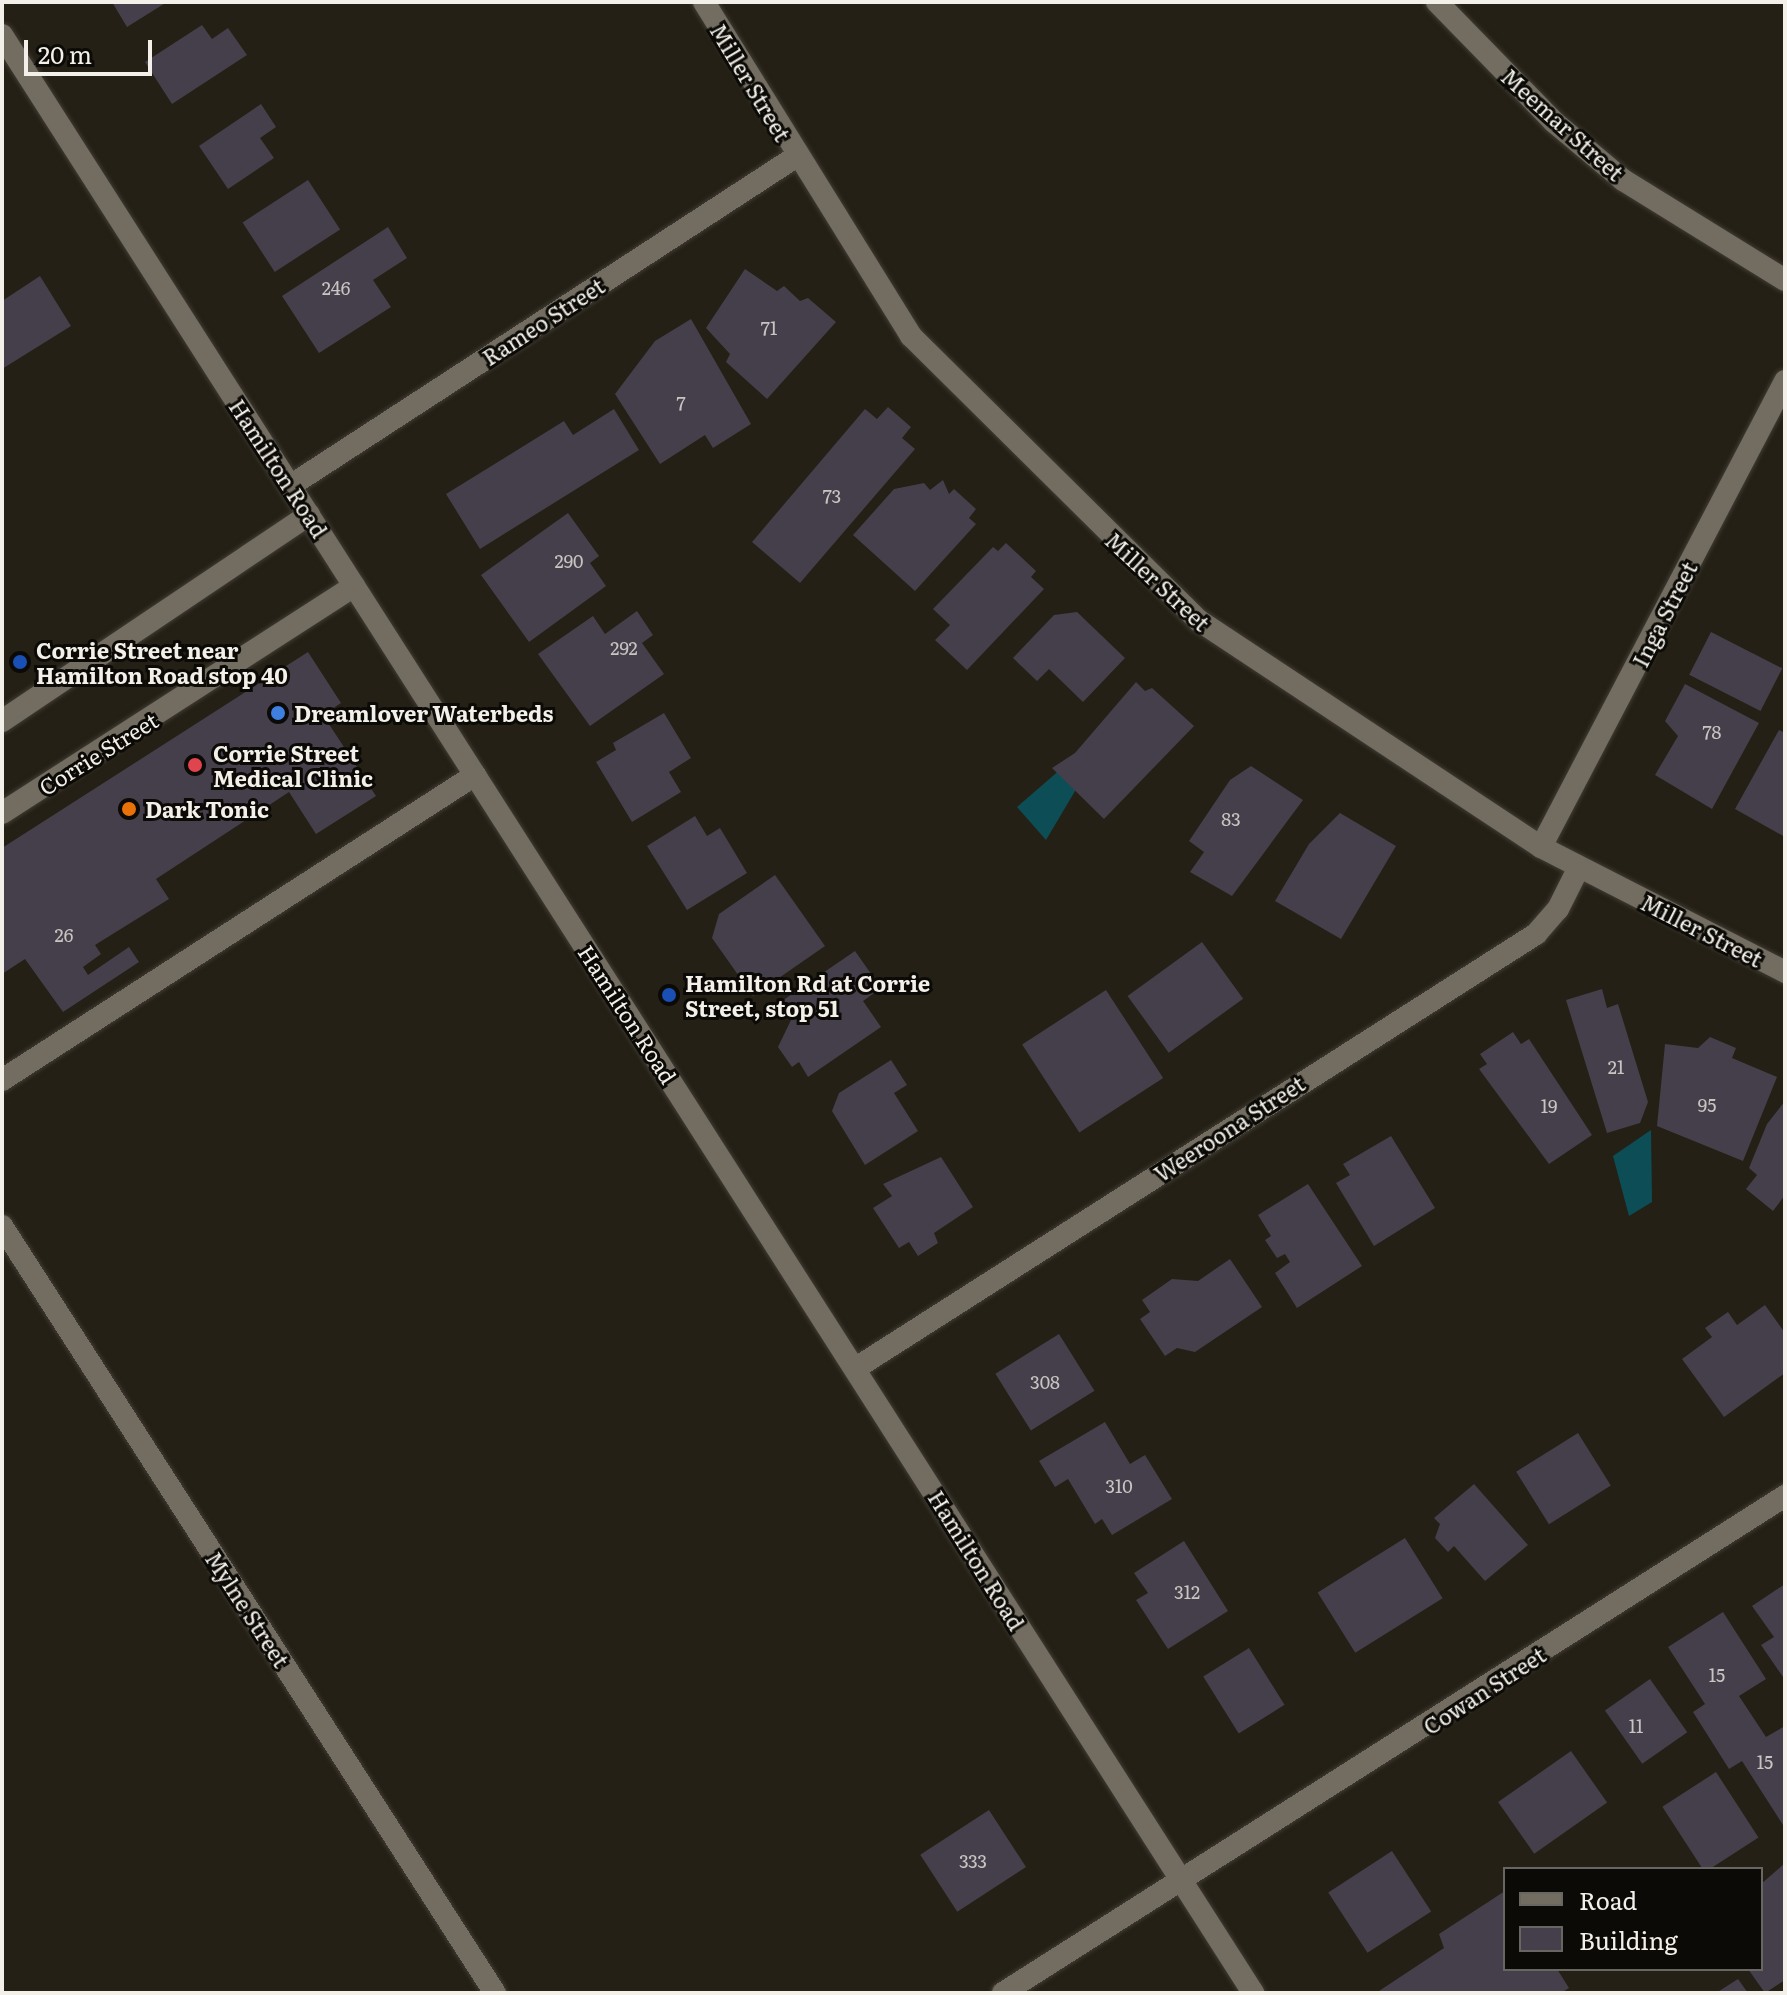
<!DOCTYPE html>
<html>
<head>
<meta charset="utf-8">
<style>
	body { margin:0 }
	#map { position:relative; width:1787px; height:1995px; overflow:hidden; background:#242015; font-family:Literata,serif }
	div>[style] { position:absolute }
	.water>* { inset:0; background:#0d4e56 }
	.building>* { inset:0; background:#443f4a; transform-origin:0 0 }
	.roads { filter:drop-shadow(0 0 2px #403c35) drop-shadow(0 0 2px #403c35) }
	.service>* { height:22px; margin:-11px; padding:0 11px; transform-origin:11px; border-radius:11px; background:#726d60 }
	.minor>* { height:22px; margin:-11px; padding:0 11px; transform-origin:11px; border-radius:11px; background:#726d60 }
	.tertiary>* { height:22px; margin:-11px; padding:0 11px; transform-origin:11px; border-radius:11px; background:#726d60 }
	.secondary>* { height:22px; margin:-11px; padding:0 11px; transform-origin:11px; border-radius:11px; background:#726d60 }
	.dots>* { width:22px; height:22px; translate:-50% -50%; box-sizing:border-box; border:4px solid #0b0a06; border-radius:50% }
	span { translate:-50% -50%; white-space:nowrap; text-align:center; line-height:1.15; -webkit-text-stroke:6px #0b0a06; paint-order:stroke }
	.number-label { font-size:18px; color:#c7c4c1 }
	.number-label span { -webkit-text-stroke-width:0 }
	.street-label { font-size:22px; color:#f3f0e9 }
	.poi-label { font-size:22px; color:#f3f0e9; font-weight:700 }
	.left { translate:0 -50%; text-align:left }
	.frame { position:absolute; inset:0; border:4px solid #f3f0e9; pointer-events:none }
	.legend { position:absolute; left:1503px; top:1867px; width:260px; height:104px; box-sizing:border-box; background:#0b0a06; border:2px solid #686661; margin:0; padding:10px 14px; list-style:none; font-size:24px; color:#f3f0e9 }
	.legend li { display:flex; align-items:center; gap:16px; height:40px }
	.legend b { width:40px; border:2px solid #686661 }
	.scale { position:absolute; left:24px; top:40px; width:128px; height:36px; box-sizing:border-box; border:4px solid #f3f0e9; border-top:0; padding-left:10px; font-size:24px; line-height:28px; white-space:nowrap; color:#f3f0e9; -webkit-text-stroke:6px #0b0a06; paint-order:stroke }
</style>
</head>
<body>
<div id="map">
	<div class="water">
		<i style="clip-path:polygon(1062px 768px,1078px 786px,1046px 840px,1017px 807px)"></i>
		<i style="clip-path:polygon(1651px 1130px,1652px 1202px,1629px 1216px,1613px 1156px)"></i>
	</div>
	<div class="building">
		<i style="clip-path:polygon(112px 2px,167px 2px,127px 27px)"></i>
		<i style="clip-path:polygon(202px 25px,212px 39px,228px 28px,247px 55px,172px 104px,145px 62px)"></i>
		<i style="clip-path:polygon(261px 104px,276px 127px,260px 138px,274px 158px,228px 189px,199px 146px)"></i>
		<i style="left:308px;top:180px;width:59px;height:78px;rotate:57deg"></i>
		<i style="clip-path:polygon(388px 227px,407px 258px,373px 280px,391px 307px,319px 353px,282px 296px)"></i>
		<i style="clip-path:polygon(745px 269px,777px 291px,784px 286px,800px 301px,808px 298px,836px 322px,767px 399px,726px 362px,730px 354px,706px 328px)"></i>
		<i style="clip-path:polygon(40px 276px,71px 326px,2px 369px,2px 301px)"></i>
		<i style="clip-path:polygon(691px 319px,751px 424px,713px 448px,705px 435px,660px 464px,615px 394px,655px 341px)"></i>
		<i style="clip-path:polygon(888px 407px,911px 427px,902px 438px,915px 449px,800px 583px,752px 542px,865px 409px,877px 419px)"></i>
		<i style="clip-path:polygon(614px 409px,639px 450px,480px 549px,446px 494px,564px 421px,573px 435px)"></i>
		<i style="clip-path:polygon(943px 480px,949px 494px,954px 489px,976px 509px,969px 518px,976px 524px,915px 591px,853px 535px,894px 489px,924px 483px,930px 490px)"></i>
		<i style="clip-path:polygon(568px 513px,599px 556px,590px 563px,606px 586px,529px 642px,481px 575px)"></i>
		<i style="clip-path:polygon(1006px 543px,1036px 571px,1031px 577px,1044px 589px,967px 670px,935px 640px,950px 625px,933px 609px,993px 547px,998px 551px)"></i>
		<i style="clip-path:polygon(637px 611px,653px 635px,642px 643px,664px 674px,590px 726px,538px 654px,593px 616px,605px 634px)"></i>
		<i style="clip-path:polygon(1077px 612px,1125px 658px,1083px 702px,1049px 669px,1037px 681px,1013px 658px,1054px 615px)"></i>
		<i style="left:1711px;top:632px;width:80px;height:48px;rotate:27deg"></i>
		<i style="clip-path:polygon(308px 652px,341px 703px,323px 715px,376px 796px,316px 834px,289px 792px,156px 879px,169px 899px,95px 945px,101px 954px,83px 967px,88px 975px,129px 947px,139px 962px,63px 1012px,25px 959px,2px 974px,2px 848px)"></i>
		<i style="clip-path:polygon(1136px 682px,1145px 691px,1152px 688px,1194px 726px,1104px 819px,1052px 768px,1075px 753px)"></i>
		<i style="clip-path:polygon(1685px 684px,1759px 723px,1712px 809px,1655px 775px,1678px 736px,1665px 721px)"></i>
		<i style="clip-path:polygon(664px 713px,691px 758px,669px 772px,681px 792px,632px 822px,596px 762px,616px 750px,613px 743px)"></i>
		<i style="clip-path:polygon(1779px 730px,1785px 733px,1785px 837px,1735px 809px)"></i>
		<i style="clip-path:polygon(1251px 766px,1303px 800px,1232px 896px,1190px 872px,1204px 852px,1189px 841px,1230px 780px)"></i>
		<i style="clip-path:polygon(1340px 813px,1396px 846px,1341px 939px,1275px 901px,1309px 844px)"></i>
		<i style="clip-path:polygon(695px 816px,707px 836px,720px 828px,747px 873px,687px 910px,647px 846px)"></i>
		<i style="clip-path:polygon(775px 875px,825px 946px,753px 996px,712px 938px,719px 914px)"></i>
		<i style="left:1202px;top:942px;width:70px;height:92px;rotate:54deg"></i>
		<i style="clip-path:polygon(855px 951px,881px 988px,863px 1001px,881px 1027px,808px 1077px,799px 1062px,792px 1067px,778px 1047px,791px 1020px,779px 1003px)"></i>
		<i style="clip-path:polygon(1602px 989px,1607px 1008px,1618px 1004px,1648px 1102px,1640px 1123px,1607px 1133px,1566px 1000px)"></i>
		<i style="left:1106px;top:990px;width:105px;height:100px;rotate:57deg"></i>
		<i style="clip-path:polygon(1513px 1032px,1521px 1044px,1529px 1039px,1592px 1135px,1549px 1164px,1479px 1069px,1487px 1064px,1480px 1054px)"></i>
		<i style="clip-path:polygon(1710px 1037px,1736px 1048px,1732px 1058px,1777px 1077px,1743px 1161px,1657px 1126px,1665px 1044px,1698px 1048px)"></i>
		<i style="clip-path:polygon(891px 1060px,907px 1085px,894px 1093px,918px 1131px,865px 1165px,832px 1111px,839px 1093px)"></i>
		<i style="clip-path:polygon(1785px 1101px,1785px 1195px,1773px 1211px,1746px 1189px,1757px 1175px,1749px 1168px,1767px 1124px)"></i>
		<i style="clip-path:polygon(1391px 1136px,1435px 1208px,1374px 1246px,1336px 1183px,1350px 1175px,1343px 1164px)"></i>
		<i style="clip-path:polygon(941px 1157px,973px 1207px,934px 1233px,938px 1243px,918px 1256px,909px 1242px,899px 1248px,873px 1208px,892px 1196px,883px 1184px)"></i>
		<i style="clip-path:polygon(1308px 1184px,1362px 1266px,1297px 1308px,1275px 1273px,1290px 1262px,1285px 1254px,1277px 1258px,1265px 1240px,1271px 1236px,1258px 1215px)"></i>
		<i style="clip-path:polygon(1230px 1259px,1262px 1307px,1195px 1352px,1177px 1348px,1165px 1356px,1140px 1319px,1150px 1312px,1142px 1300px,1172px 1279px,1198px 1281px)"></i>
		<i style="clip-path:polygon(1765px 1305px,1785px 1333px,1785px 1373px,1724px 1417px,1682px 1359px,1712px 1337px,1705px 1328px,1728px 1312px,1737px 1325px)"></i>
		<i style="left:1059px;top:1334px;width:67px;height:75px;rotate:58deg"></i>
		<i style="clip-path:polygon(1105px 1422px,1130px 1464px,1145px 1455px,1172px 1499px,1112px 1535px,1102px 1519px,1095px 1524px,1068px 1479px,1055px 1487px,1039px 1461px)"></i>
		<i style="left:1578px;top:1433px;width:62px;height:73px;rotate:58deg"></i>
		<i style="clip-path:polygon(1474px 1484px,1528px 1545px,1485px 1581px,1454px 1546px,1448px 1552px,1435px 1538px,1440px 1524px,1434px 1518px)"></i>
		<i style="left:1405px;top:1538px;width:71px;height:103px;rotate:58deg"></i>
		<i style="clip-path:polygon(1184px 1541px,1228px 1611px,1168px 1649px,1136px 1600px,1148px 1593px,1134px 1573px)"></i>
		<i style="clip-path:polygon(1785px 1584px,1785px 1680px,1761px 1645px,1774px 1637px,1752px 1606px)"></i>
		<i style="clip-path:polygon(1723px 1612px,1766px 1679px,1739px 1696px,1766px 1737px,1785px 1726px,1783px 1825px,1742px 1761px,1729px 1769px,1693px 1712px,1705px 1704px,1668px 1647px)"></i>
		<i style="left:1249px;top:1648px;width:67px;height:54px;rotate:58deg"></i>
		<i style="left:1650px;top:1679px;width:65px;height:55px;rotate:55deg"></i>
		<i style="left:1571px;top:1751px;width:63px;height:89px;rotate:55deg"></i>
		<i style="left:1716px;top:1772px;width:78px;height:64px;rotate:57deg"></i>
		<i style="left:989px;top:1810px;width:68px;height:82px;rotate:57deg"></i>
		<i style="left:1392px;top:1851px;width:72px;height:76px;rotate:57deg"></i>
		<i style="clip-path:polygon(1785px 1863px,1785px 1980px,1765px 1993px,1748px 1969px,1761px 1969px,1761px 1884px)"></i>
		<i style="clip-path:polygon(1505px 1891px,1505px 1969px,1557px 1969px,1569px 1988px,1561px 1993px,1376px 1993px,1444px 1948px,1439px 1934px)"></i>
		<i style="clip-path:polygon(1738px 1979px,1748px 1993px,1716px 1993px)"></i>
	</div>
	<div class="roads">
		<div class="service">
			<i style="left:2px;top:1080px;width:563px;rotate:-32.81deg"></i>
		</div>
		<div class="minor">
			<i style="left:704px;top:2px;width:393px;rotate:58.2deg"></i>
			<i style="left:911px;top:336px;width:404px;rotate:44.7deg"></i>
			<i style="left:1198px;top:620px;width:411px;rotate:33.5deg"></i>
			<i style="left:1541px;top:847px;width:274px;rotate:27.1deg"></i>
			<i style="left:1437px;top:2px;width:168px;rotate:45.7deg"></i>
			<i style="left:1554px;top:122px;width:90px;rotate:40deg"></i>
			<i style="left:1623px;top:180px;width:190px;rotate:31.7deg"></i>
			<i style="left:290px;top:486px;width:605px;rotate:-33.06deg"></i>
			<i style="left:1541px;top:847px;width:526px;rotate:-62.36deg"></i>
			<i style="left:2px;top:1226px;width:912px;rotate:57.27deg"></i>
			<i style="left:856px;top:1368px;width:807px;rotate:-32.55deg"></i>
			<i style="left:1536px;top:934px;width:33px;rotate:-49deg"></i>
			<i style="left:1558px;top:909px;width:47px;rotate:-63.4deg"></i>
			<i style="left:1003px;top:1993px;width:927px;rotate:-32.44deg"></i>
		</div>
		<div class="tertiary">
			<i style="left:2px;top:721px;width:370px;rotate:-33.9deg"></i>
			<i style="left:2px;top:813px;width:419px;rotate:-32.8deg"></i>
		</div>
		<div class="secondary">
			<i style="left:2px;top:35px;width:2324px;rotate:57.42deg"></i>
		</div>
	</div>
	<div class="dots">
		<i style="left:20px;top:662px;background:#1a4fb4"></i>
		<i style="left:278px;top:713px;background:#3f7fe0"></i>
		<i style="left:195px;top:765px;background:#e0444e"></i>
		<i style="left:129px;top:809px;background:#e8710a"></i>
		<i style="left:669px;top:995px;background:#1a4fb4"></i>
	</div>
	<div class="number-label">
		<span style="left:336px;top:288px">246</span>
		<span style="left:769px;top:328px">71</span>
		<span style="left:681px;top:403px">7</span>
		<span style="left:832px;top:496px">73</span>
		<span style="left:569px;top:561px">290</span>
		<span style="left:624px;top:648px">292</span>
		<span style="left:1712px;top:732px">78</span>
		<span style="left:1231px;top:819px">83</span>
		<span style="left:64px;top:935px">26</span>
		<span style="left:1616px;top:1067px">21</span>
		<span style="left:1707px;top:1105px">95</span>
		<span style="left:1549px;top:1106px">19</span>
		<span style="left:1045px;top:1382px">308</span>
		<span style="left:1119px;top:1486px">310</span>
		<span style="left:1187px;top:1592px">312</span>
		<span style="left:1717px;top:1675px">15</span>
		<span style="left:1636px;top:1726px">11</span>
		<span style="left:1765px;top:1762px">15</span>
		<span style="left:973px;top:1861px">333</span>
	</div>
	<div class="street-label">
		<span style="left:751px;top:82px;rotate:59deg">Miller Street</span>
		<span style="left:1563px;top:124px;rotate:42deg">Meemar Street</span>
		<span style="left:543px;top:321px;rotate:-33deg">Rameo Street</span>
		<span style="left:279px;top:468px;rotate:57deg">Hamilton Road</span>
		<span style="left:1158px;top:581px;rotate:43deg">Miller Street</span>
		<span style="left:1664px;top:614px;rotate:-63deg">Inga Street</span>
		<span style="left:98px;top:753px;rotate:-32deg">Corrie Street</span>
		<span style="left:1702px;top:930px;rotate:27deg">Miller Street</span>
		<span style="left:628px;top:1014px;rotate:57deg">Hamilton Road</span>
		<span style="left:1229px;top:1128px;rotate:-33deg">Weeroona Street</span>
		<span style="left:977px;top:1560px;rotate:58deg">Hamilton Road</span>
		<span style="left:248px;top:1609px;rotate:57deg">Mylne Street</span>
		<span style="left:1484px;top:1690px;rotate:-33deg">Cowan Street</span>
	</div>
	<div class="poi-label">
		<span class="left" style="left:36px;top:662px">Corrie Street near<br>Hamilton Road stop 40</span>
		<span class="left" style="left:294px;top:713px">Dreamlover Waterbeds</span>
		<span class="left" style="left:213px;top:765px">Corrie Street<br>Medical Clinic</span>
		<span class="left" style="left:145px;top:809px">Dark Tonic</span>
		<span class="left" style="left:685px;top:995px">Hamilton Rd at Corrie<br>Street, stop 51</span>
	</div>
	<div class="frame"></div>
	<ul class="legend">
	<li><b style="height:10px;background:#726d60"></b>Road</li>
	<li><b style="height:22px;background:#443f4a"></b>Building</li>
	</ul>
	<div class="scale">20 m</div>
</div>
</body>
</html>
